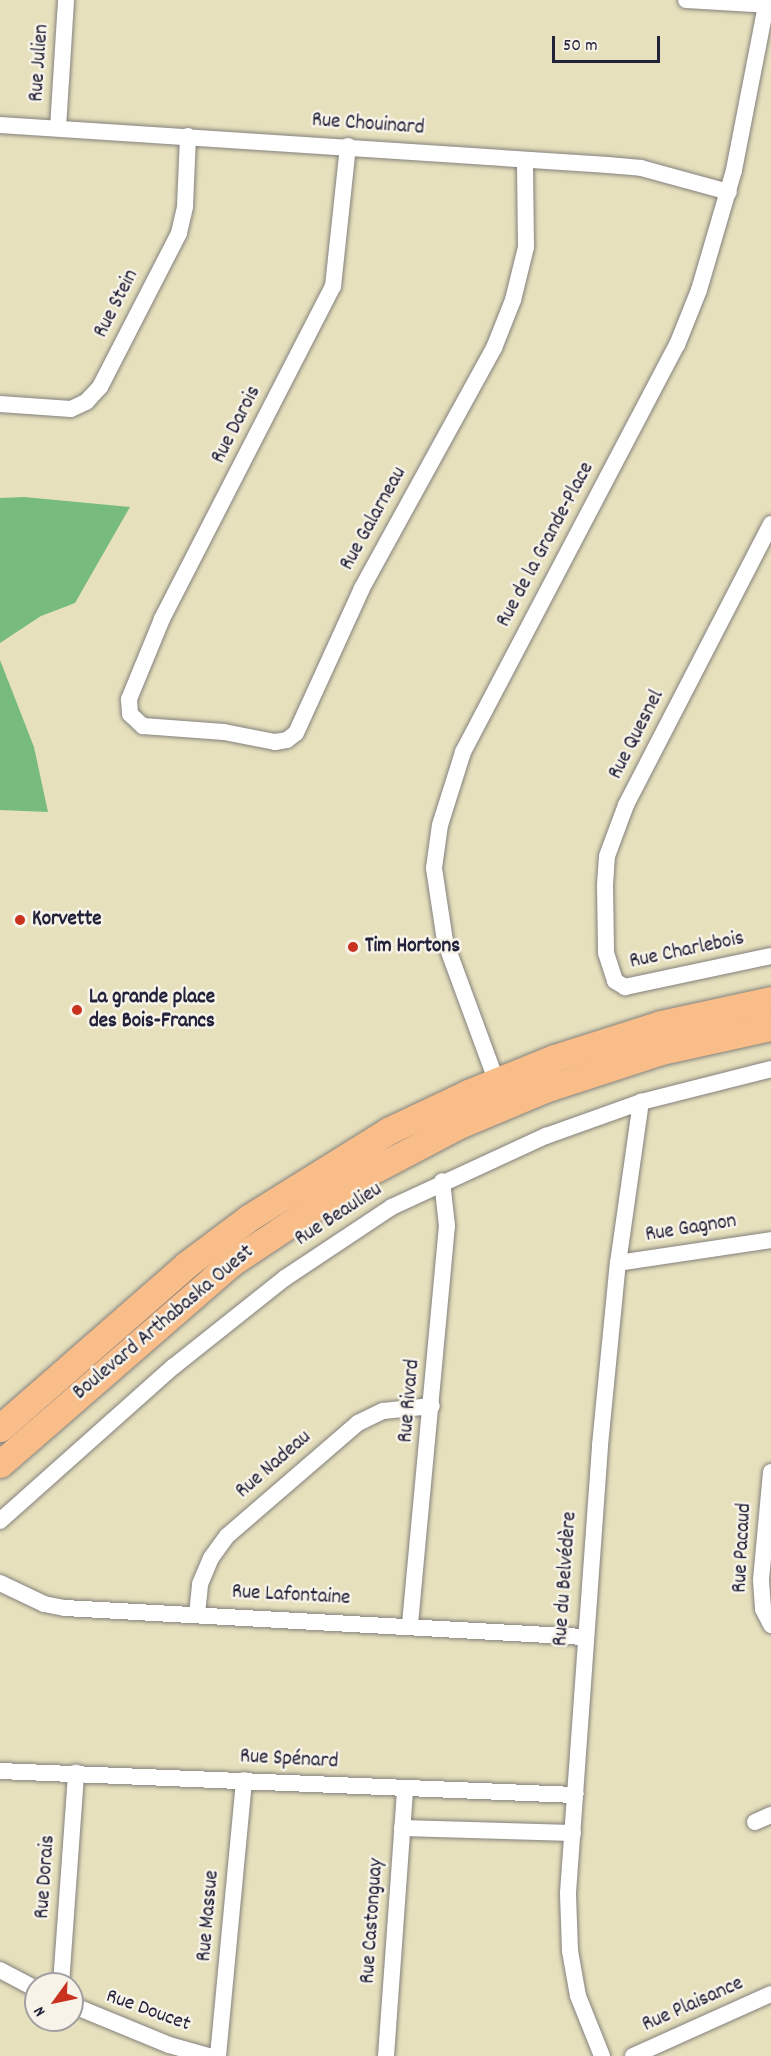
<!DOCTYPE html>
<html>
<head>
<meta charset="utf-8">
<style>
	body { margin:0 }
	#map { position:relative; width:771px; height:2056px; overflow:hidden; background:#e7e0bd; font-family:Dekko,sans-serif }
	div>[style] { position:absolute }
	.forest>* { inset:0; background:#78bb7e }
	.roads { filter:drop-shadow(0 0 2px #84817c) drop-shadow(0 0 2px #84817c) }
	.minor>* { height:16px; margin:-8px; padding:0 8px; transform-origin:8px; border-radius:8px; background:#fff }
	.primary>* { height:27px; margin:-13.5px; padding:0 13.5px; transform-origin:13.5px; border-radius:13.5px; background:#f8bd89 }
	.dots>* { width:16px; height:16px; translate:-50% -50%; box-sizing:border-box; border:3px solid #f7f3e8; border-radius:50% }
	span { translate:-50% -50%; white-space:nowrap; text-align:center; line-height:1.15; -webkit-text-stroke:5px #f7f3e8; paint-order:stroke }
	.street-label { font-size:21px; color:#22223b }
	.poi-label { font-size:21px; color:#22223b; font-weight:700 }
	.left { translate:0 -50%; text-align:left }
	.north { position:absolute; left:24px; top:1972px; width:60px; height:60px; box-sizing:border-box; background:#f7f3e8; border:2px solid #a29fa3; border-radius:50%; rotate:237deg; font-size:16px; font-weight:700; line-height:24px; text-align:center; color:#22223b }
	.north::after { content:''; display:block; margin:auto; width:21px; height:27px; background:#c8321e; clip-path:polygon(50% 0,100% 100%,50% 72%,0 100%) }
	.scale { position:absolute; left:552px; top:36px; width:108px; height:27px; box-sizing:border-box; border:3px solid #22223b; border-top:0; padding-left:8px; font-size:18px; line-height:21px; white-space:nowrap; color:#22223b; -webkit-text-stroke:4px #f7f3e8; paint-order:stroke }
</style>
</head>
<body>
<div id="map">
	<div class="forest">
		<i style="clip-path:polygon(24px 497px,130px 507px,75px 603px,41px 616px,0 643px,0 498px)"></i>
		<i style="clip-path:polygon(0 660px,34px 747px,48px 812px,0 810px)"></i>
	</div>
	<div class="roads">
		<div class="minor">
			<i style="left:686px;top:0;width:85px;rotate:3.4deg"></i>
			<i style="left:0;top:125px;width:609px;rotate:3.76deg"></i>
			<i style="left:608px;top:165px;width:33px;rotate:5deg"></i>
			<i style="left:641px;top:168px;width:91px;rotate:15.3deg"></i>
			<i style="left:58px;top:128px;width:128px;rotate:-86.4deg"></i>
			<i style="left:348px;top:146px;width:141px;rotate:96.1deg"></i>
			<i style="left:333px;top:286px;width:374px;rotate:117.2deg"></i>
			<i style="left:162px;top:619px;width:87px;rotate:112.4deg"></i>
			<i style="left:129px;top:699px;width:15px;rotate:86deg"></i>
			<i style="left:130px;top:714px;width:18px;rotate:43deg"></i>
			<i style="left:143px;top:726px;width:81px;rotate:4.2deg"></i>
			<i style="left:224px;top:732px;width:52px;rotate:11.1deg"></i>
			<i style="left:275px;top:742px;width:12px;rotate:-9deg"></i>
			<i style="left:287px;top:740px;width:11px;rotate:-38deg"></i>
			<i style="left:296px;top:733px;width:159px;rotate:-65.5deg"></i>
			<i style="left:362px;top:588px;width:274px;rotate:-61.2deg"></i>
			<i style="left:494px;top:348px;width:52px;rotate:-68.4deg"></i>
			<i style="left:513px;top:300px;width:55px;rotate:-76.2deg"></i>
			<i style="left:526px;top:247px;width:86px;rotate:-90.7deg"></i>
			<i style="left:0;top:404px;width:71px;rotate:4deg"></i>
			<i style="left:71px;top:409px;width:17px;rotate:-25deg"></i>
			<i style="left:86px;top:402px;width:21px;rotate:-47deg"></i>
			<i style="left:100px;top:387px;width:173px;rotate:-62.8deg"></i>
			<i style="left:179px;top:233px;width:28px;rotate:-77deg"></i>
			<i style="left:185px;top:206px;width:70px;rotate:-87.5deg"></i>
			<i style="left:771px;top:524px;width:316px;rotate:117.3deg"></i>
			<i style="left:626px;top:805px;width:54px;rotate:110.4deg"></i>
			<i style="left:607px;top:856px;width:30px;rotate:94deg"></i>
			<i style="left:605px;top:886px;width:67px;rotate:89.1deg"></i>
			<i style="left:606px;top:953px;width:29px;rotate:72deg"></i>
			<i style="left:615px;top:981px;width:12px;rotate:31deg"></i>
			<i style="left:625px;top:987px;width:149px;rotate:-12deg"></i>
			<i style="left:499px;top:1088px;width:157px;rotate:-110.2deg"></i>
			<i style="left:445px;top:941px;width:74px;rotate:-98.6deg"></i>
			<i style="left:434px;top:868px;width:43px;rotate:-82.1deg"></i>
			<i style="left:440px;top:825px;width:77px;rotate:-72.5deg"></i>
			<i style="left:463px;top:752px;width:460px;rotate:-62.3deg"></i>
			<i style="left:677px;top:345px;width:59px;rotate:-68.2deg"></i>
			<i style="left:699px;top:290px;width:125px;rotate:-73.7deg"></i>
			<i style="left:734px;top:170px;width:168px;rotate:-79deg"></i>
			<i style="left:618px;top:1263px;width:155px;rotate:-8.5deg"></i>
			<i style="left:771px;top:1472px;width:108px;rotate:95.3deg"></i>
			<i style="left:761px;top:1580px;width:29px;rotate:86deg"></i>
			<i style="left:763px;top:1609px;width:18px;rotate:63deg"></i>
			<i style="left:0;top:1521px;width:232px;rotate:-41.7deg"></i>
			<i style="left:173px;top:1367px;width:143px;rotate:-38.5deg"></i>
			<i style="left:285px;top:1278px;width:128px;rotate:-33.6deg"></i>
			<i style="left:392px;top:1207px;width:170px;rotate:-24.8deg"></i>
			<i style="left:546px;top:1136px;width:101px;rotate:-19.7deg"></i>
			<i style="left:641px;top:1102px;width:134px;rotate:-14.2deg"></i>
			<i style="left:0;top:1583px;width:49px;rotate:25.5deg"></i>
			<i style="left:44px;top:1604px;width:21px;rotate:11deg"></i>
			<i style="left:65px;top:1608px;width:520px;rotate:3.2deg"></i>
			<i style="left:197px;top:1614px;width:30px;rotate:-84deg"></i>
			<i style="left:200px;top:1584px;width:28px;rotate:-67deg"></i>
			<i style="left:211px;top:1558px;width:27px;rotate:-54deg"></i>
			<i style="left:227px;top:1536px;width:173px;rotate:-40.8deg"></i>
			<i style="left:358px;top:1423px;width:28px;rotate:-26deg"></i>
			<i style="left:383px;top:1411px;width:49px;rotate:-5.8deg"></i>
			<i style="left:410px;top:1624px;width:400px;rotate:-84.7deg"></i>
			<i style="left:447px;top:1226px;width:45px;rotate:-96.3deg"></i>
			<i style="left:0;top:1771px;width:576px;rotate:2.39deg"></i>
			<i style="left:755px;top:1822px;width:17px;rotate:-24deg"></i>
			<i style="left:402px;top:1828px;width:171px;rotate:1.7deg"></i>
			<i style="left:0;top:1970px;width:41px;rotate:27.8deg"></i>
			<i style="left:61px;top:1984px;width:212px;rotate:-85.9deg"></i>
			<i style="left:72px;top:2005px;width:105px;rotate:22.4deg"></i>
			<i style="left:169px;top:2045px;width:41px;rotate:15.4deg"></i>
			<i style="left:218px;top:2056px;width:277px;rotate:-84.6deg"></i>
			<i style="left:386px;top:2056px;width:268px;rotate:-85.9deg"></i>
			<i style="left:602px;top:2056px;width:65px;rotate:-111.8deg"></i>
			<i style="left:578px;top:1996px;width:46px;rotate:-100.1deg"></i>
			<i style="left:570px;top:1951px;width:58px;rotate:-92deg"></i>
			<i style="left:568px;top:1893px;width:449px;rotate:-85.9deg"></i>
			<i style="left:600px;top:1445px;width:183px;rotate:-84.4deg"></i>
			<i style="left:618px;top:1263px;width:163px;rotate:-81.9deg"></i>
			<i style="left:633px;top:2056px;width:151px;rotate:-24.2deg"></i>
		</div>
		<div class="primary">
			<i style="left:0;top:1428px;width:247px;rotate:-41.2deg"></i>
			<i style="left:186px;top:1265px;width:80px;rotate:-36.9deg"></i>
			<i style="left:250px;top:1217px;width:163px;rotate:-31.9deg"></i>
			<i style="left:388px;top:1131px;width:89px;rotate:-25.4deg"></i>
			<i style="left:468px;top:1093px;width:93px;rotate:-22.1deg"></i>
			<i style="left:554px;top:1058px;width:112px;rotate:-17.6deg"></i>
			<i style="left:661px;top:1024px;width:113px;rotate:-12.3deg"></i>
			<i style="left:0;top:1464px;width:306px;rotate:-41deg"></i>
			<i style="left:231px;top:1263px;width:157px;rotate:-33.6deg"></i>
			<i style="left:362px;top:1176px;width:110px;rotate:-27.7deg"></i>
			<i style="left:459px;top:1125px;width:93px;rotate:-22.7deg"></i>
			<i style="left:545px;top:1089px;width:122px;rotate:-18.1deg"></i>
			<i style="left:661px;top:1051px;width:113px;rotate:-12.3deg"></i>
		</div>
	</div>
	<div class="dots">
		<i style="left:20px;top:920px;background:#c8321e"></i>
		<i style="left:353px;top:947px;background:#c8321e"></i>
		<i style="left:77px;top:1010px;background:#c8321e"></i>
	</div>
	<div class="street-label">
		<span style="left:40px;top:63px;rotate:-86deg">Rue Julien</span>
		<span style="left:368px;top:125px;rotate:4deg">Rue Chouinard</span>
		<span style="left:117px;top:304px;rotate:-63deg">Rue Stein</span>
		<span style="left:237px;top:425px;rotate:-63deg">Rue Darois</span>
		<span style="left:374px;top:519px;rotate:-61deg">Rue Galarneau</span>
		<span style="left:546px;top:545px;rotate:-62deg">Rue de la Grande-Place</span>
		<span style="left:637px;top:735px;rotate:-63deg">Rue Quesnel</span>
		<span style="left:687px;top:951px;rotate:-12deg">Rue Charlebois</span>
		<span style="left:339px;top:1215px;rotate:-33deg">Rue Beaulieu</span>
		<span style="left:691px;top:1229px;rotate:-9deg">Rue Gagnon</span>
		<span style="left:164px;top:1323px;rotate:-40deg">Boulevard Arthabaska Ouest</span>
		<span style="left:410px;top:1401px;rotate:-85deg">Rue Rivard</span>
		<span style="left:274px;top:1465px;rotate:-41deg">Rue Nadeau</span>
		<span style="left:743px;top:1548px;rotate:-87deg">Rue Pacaud</span>
		<span style="left:566px;top:1579px;rotate:-86deg">Rue du Belvédère</span>
		<span style="left:291px;top:1596px;rotate:3deg">Rue Lafontaine</span>
		<span style="left:289px;top:1760px;rotate:3deg">Rue Spénard</span>
		<span style="left:46px;top:1877px;rotate:-86deg">Rue Dorais</span>
		<span style="left:209px;top:1916px;rotate:-85deg">Rue Massue</span>
		<span style="left:373px;top:1921px;rotate:-86deg">Rue Castonguay</span>
		<span style="left:693px;top:2005px;rotate:-24deg">Rue Plaisance</span>
		<span style="left:148px;top:2011px;rotate:20deg">Rue Doucet</span>
	</div>
	<div class="poi-label">
		<span class="left" style="left:32px;top:920px">Korvette</span>
		<span class="left" style="left:365px;top:947px">Tim Hortons</span>
		<span class="left" style="left:89px;top:1010px">La grande place<br>des Bois-Francs</span>
	</div>
	<div class="north">N</div>
	<div class="scale">50 m</div>
</div>
</body>
</html>
